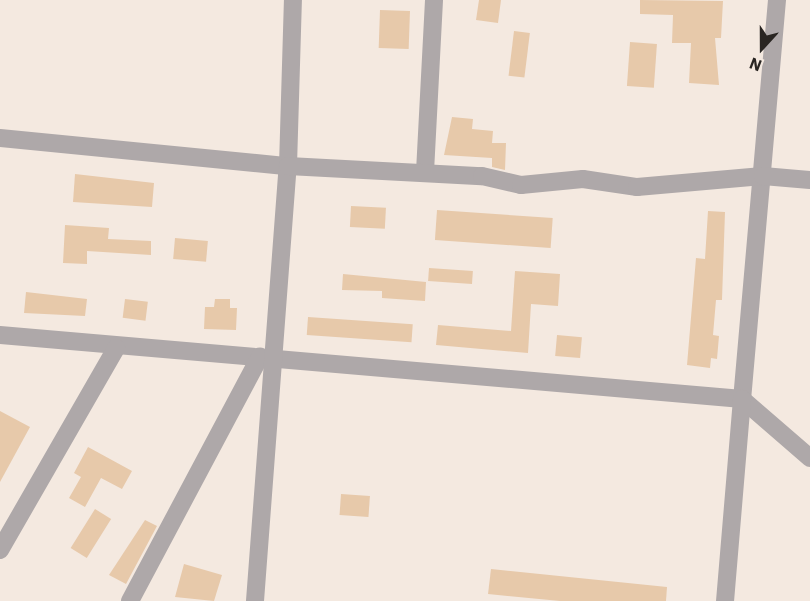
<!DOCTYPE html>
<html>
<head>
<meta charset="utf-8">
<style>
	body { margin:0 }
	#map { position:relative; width:810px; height:601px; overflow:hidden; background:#f4e9e0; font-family:"IBM Plex Sans",sans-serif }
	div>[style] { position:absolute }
	.building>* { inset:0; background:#e7c9aa; transform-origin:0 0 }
	.minor>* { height:18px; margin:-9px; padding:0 9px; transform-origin:9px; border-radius:9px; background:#aea8a9 }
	span { translate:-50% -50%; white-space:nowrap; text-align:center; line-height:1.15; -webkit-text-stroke:5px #f4e9e0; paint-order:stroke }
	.north { position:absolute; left:732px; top:18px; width:60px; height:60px; -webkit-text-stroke:4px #f4e9e0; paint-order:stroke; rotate:201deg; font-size:16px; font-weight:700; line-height:24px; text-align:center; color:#292522 }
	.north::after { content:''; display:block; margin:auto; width:21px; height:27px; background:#292522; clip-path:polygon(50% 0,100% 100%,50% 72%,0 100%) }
</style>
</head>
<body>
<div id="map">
	<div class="building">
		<i style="clip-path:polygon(479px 0,501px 0,498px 23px,476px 20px)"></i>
		<i style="clip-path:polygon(640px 0,723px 1px,721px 38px,715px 38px,719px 85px,689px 83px,691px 43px,672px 43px,673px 15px,640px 14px)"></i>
		<i style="left:380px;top:10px;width:30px;height:38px;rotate:2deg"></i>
		<i style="left:514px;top:31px;width:16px;height:45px;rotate:7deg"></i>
		<i style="left:630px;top:42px;width:27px;height:44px;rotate:4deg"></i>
		<i style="clip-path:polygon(452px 117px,473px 119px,472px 129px,493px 131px,492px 143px,506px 143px,505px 170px,492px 167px,492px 158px,444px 155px)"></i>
		<i style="clip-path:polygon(75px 174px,154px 183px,152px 207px,73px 202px)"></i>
		<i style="left:351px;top:206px;width:35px;height:21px;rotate:3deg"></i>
		<i style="left:437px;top:210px;width:116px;height:30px;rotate:4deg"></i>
		<i style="clip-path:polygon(708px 211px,725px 212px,722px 300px,716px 300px,713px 335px,719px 336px,717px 359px,711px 358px,710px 368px,687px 365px,696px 258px,705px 259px)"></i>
		<i style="clip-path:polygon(65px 225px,109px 228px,108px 239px,151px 241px,151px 255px,87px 251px,87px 264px,63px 263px)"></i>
		<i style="left:175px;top:238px;width:33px;height:21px;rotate:5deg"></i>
		<i style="left:429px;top:268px;width:44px;height:13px;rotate:4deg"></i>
		<i style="clip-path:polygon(515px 271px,560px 274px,558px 306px,531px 304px,528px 353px,436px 345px,438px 325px,511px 331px)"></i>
		<i style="clip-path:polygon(343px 274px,426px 282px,425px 301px,382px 298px,382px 291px,342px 290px)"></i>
		<i style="clip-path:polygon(26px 292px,87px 299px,85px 316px,24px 313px)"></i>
		<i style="left:125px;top:299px;width:23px;height:19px;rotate:7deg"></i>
		<i style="clip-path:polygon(215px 299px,230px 299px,230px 308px,237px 308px,236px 330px,204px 329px,205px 307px,214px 307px)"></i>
		<i style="left:308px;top:317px;width:105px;height:18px;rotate:4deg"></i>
		<i style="left:557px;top:335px;width:25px;height:21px;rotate:5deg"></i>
		<i style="clip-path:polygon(0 411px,30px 427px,0 482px)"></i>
		<i style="clip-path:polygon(88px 447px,132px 471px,122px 489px,101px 478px,85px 507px,69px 498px,81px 477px,74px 473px)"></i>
		<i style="left:341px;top:494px;width:29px;height:21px;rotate:4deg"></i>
		<i style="left:95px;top:509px;width:19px;height:46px;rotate:32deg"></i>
		<i style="clip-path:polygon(145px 520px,157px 526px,126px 584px,109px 575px)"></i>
		<i style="clip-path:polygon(184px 564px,222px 575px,214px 601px,175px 597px)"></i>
		<i style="clip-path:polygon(491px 569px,667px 587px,666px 601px,560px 601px,488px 594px)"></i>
	</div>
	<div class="minor">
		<i style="left:777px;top:0;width:401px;rotate:95deg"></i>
		<i style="left:742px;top:399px;width:90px;rotate:40.9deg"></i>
		<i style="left:0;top:138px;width:289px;rotate:5.6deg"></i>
		<i style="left:288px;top:166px;width:166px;rotate:-88.3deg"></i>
		<i style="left:425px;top:172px;width:172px;rotate:-87deg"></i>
		<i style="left:0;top:335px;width:745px;rotate:4.93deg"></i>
		<i style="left:742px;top:399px;width:203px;rotate:94.8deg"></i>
		<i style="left:0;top:550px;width:233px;rotate:-60.1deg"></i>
		<i style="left:130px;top:601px;width:277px;rotate:-62deg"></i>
		<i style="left:255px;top:601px;width:436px;rotate:-85.7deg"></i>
		<i style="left:288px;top:166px;width:194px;rotate:3deg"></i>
		<i style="left:482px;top:176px;width:40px;rotate:13deg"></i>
		<i style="left:521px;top:185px;width:62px;rotate:-5.5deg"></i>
		<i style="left:583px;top:179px;width:55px;rotate:8.4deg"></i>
		<i style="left:637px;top:187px;width:126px;rotate:-5deg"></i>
		<i style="left:763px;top:176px;width:47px;rotate:4.9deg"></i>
	</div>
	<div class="north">N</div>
</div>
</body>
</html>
